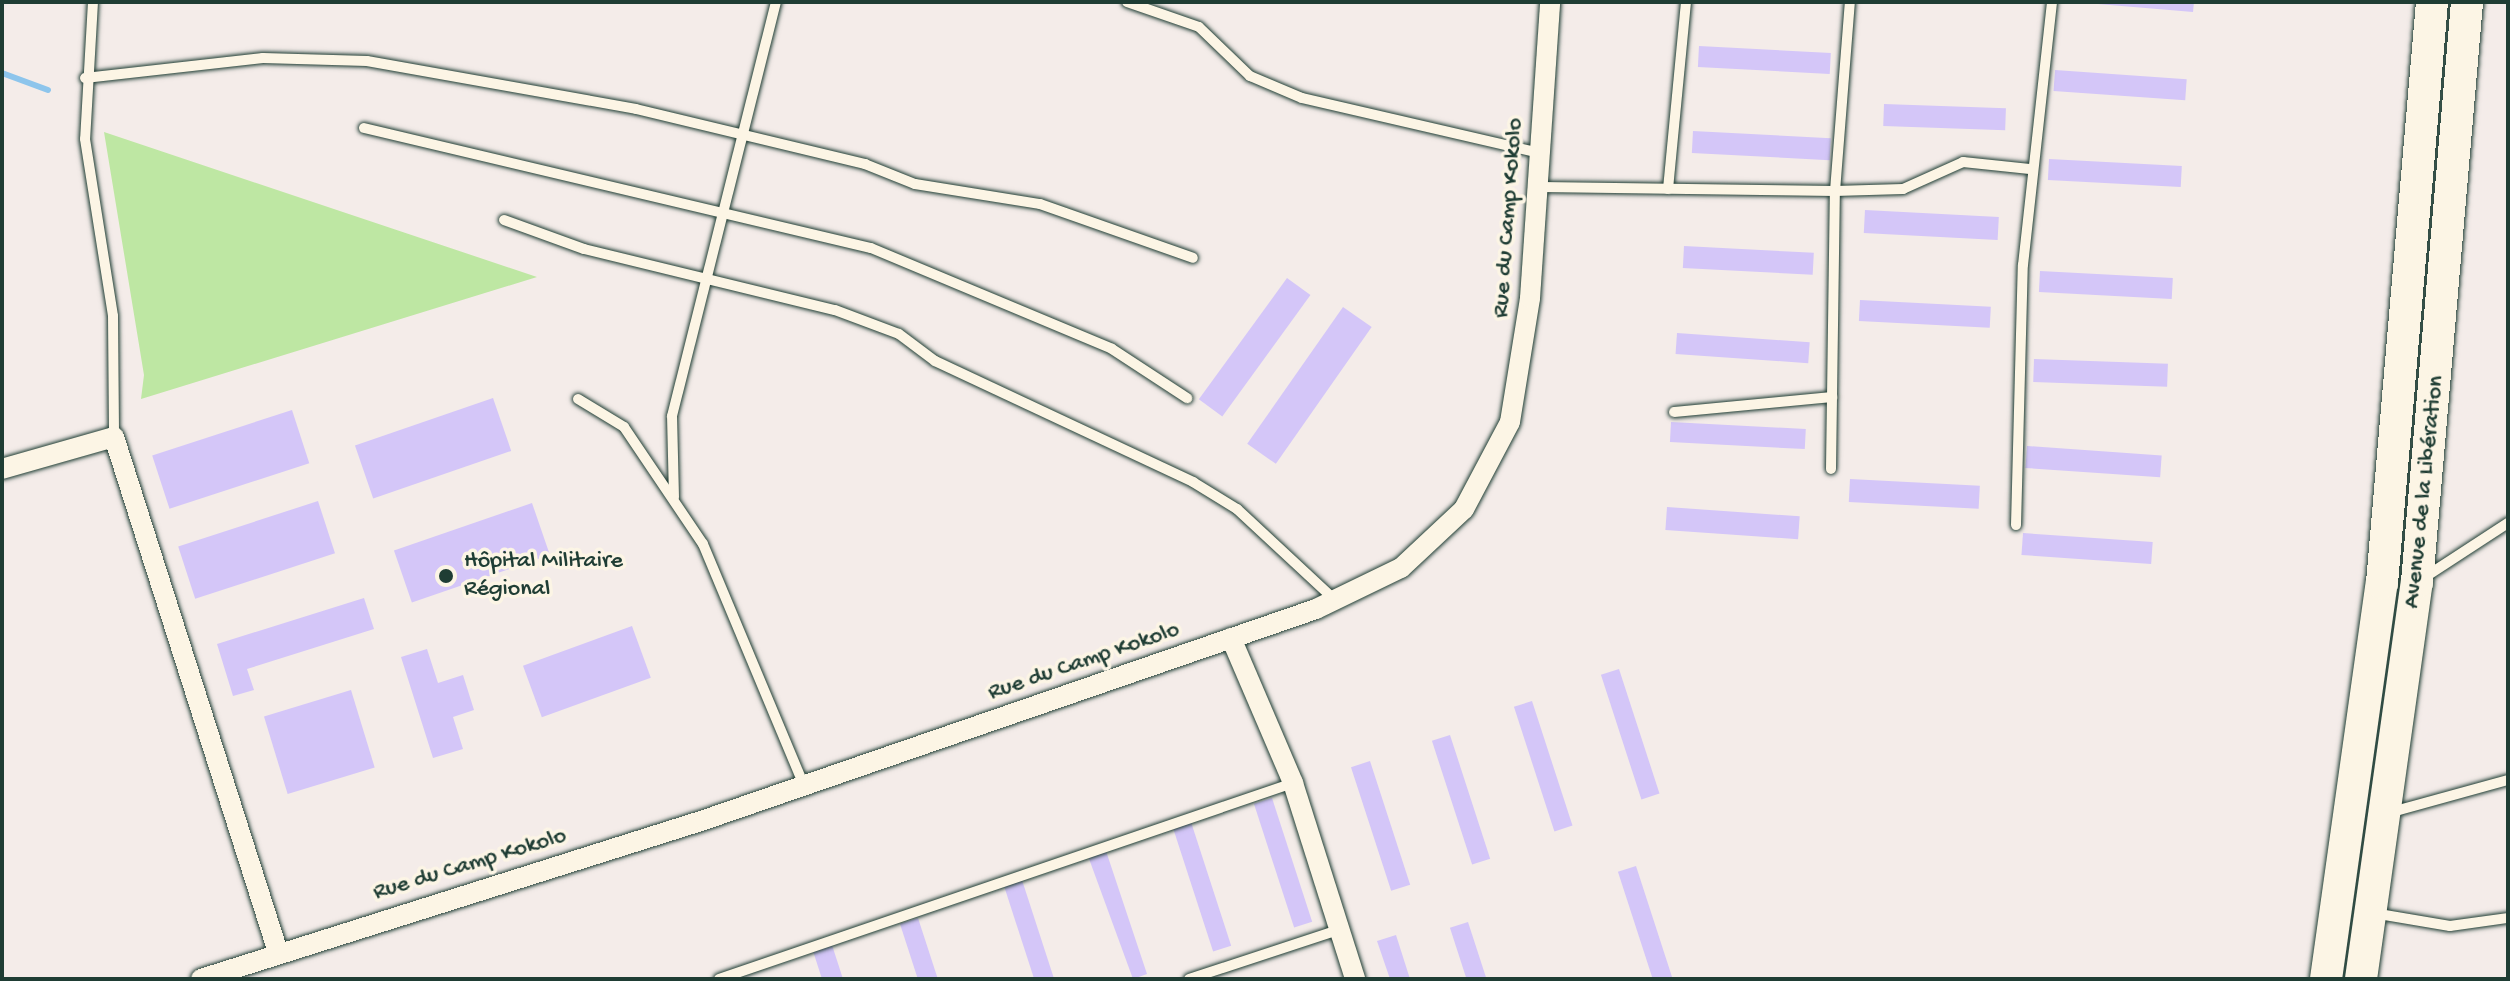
<!DOCTYPE html>
<html>
<head>
<meta charset="utf-8">
<style>
	body { margin:0 }
	#map { position:relative; width:2510px; height:981px; overflow:hidden; background:#f4ece9; font-family:"Gochi Hand",sans-serif }
	div>[style] { position:absolute }
	.green>* { inset:0; background:#bee7a3 }
	.stream>* { height:6px; margin:-3px; padding:0 3px; transform-origin:3px; border-radius:3px; background:#8dc5ec }
	.building>* { inset:0; background:#d4c6f8; transform-origin:0 0 }
	.roads { filter:drop-shadow(0 0 2px #1f3d34) drop-shadow(0 0 2px #1f3d34) }
	.service>* { height:10px; margin:-5px; padding:0 5px; transform-origin:5px; border-radius:5px; background:#fcf5e5 }
	.minor>* { height:20px; margin:-10px; padding:0 10px; transform-origin:10px; border-radius:10px; background:#fcf5e5 }
	.primary>* { height:32px; margin:-16px; padding:0 16px; transform-origin:16px; border-radius:16px; background:#fcf5e5 }
	.dots>* { width:22px; height:22px; translate:-50% -50%; box-sizing:border-box; border:4px solid #fcf5e5; border-radius:50% }
	span { translate:-50% -50%; white-space:nowrap; text-align:center; line-height:1.15; -webkit-text-stroke:7px #fcf5e5; paint-order:stroke }
	.street-label { font-size:24px; color:#1f3d34 }
	.poi-label { font-size:24px; color:#1f3d34 }
	.left { translate:0 -50%; text-align:left }
	.frame { position:absolute; inset:0; border:4px solid #1f3d34; pointer-events:none }
</style>
</head>
<body>
<div id="map">
	<div class="green">
		<i style="clip-path:polygon(104px 132px,537px 277px,141px 399px,144px 375px)"></i>
	</div>
	<div class="stream">
		<i style="left:2px;top:73px;width:49px;rotate:20.3deg"></i>
	</div>
	<div class="building">
		<i style="clip-path:polygon(2074px 2px,2194px 2px,2193px 12px)"></i>
		<i style="left:1699px;top:46px;width:132px;height:21px;rotate:3deg"></i>
		<i style="left:2055px;top:70px;width:132px;height:21px;rotate:4deg"></i>
		<i style="left:1884px;top:104px;width:122px;height:22px;rotate:2deg"></i>
		<i style="left:1693px;top:131px;width:138px;height:22px;rotate:3deg"></i>
		<i style="left:2049px;top:159px;width:133px;height:21px;rotate:3deg"></i>
		<i style="left:1865px;top:210px;width:134px;height:23px;rotate:3deg"></i>
		<i style="left:1684px;top:246px;width:130px;height:22px;rotate:3deg"></i>
		<i style="left:2040px;top:271px;width:133px;height:21px;rotate:3deg"></i>
		<i style="left:1287px;top:278px;width:29px;height:150px;rotate:36deg"></i>
		<i style="left:1860px;top:300px;width:131px;height:21px;rotate:3deg"></i>
		<i style="left:1343px;top:307px;width:35px;height:167px;rotate:35deg"></i>
		<i style="left:1677px;top:333px;width:133px;height:21px;rotate:4deg"></i>
		<i style="left:2034px;top:359px;width:134px;height:23px;rotate:2deg"></i>
		<i style="left:493px;top:398px;width:56px;height:146px;rotate:71deg"></i>
		<i style="left:292px;top:410px;width:56px;height:147px;rotate:72deg"></i>
		<i style="left:1671px;top:422px;width:135px;height:20px;rotate:3deg"></i>
		<i style="left:2027px;top:446px;width:135px;height:22px;rotate:4deg"></i>
		<i style="left:1850px;top:479px;width:130px;height:23px;rotate:3deg"></i>
		<i style="left:318px;top:501px;width:55px;height:147px;rotate:72deg"></i>
		<i style="left:532px;top:503px;width:55px;height:146px;rotate:71deg"></i>
		<i style="left:1667px;top:507px;width:133px;height:23px;rotate:4deg"></i>
		<i style="left:2023px;top:533px;width:130px;height:22px;rotate:4deg"></i>
		<i style="clip-path:polygon(364px 598px,374px 629px,247px 669px,254px 690px,233px 696px,217px 644px)"></i>
		<i style="left:632px;top:626px;width:55px;height:116px;rotate:70deg"></i>
		<i style="clip-path:polygon(427px 649px,438px 683px,463px 675px,474px 710px,453px 717px,463px 749px,433px 758px,401px 657px)"></i>
		<i style="left:1619px;top:669px;width:131px;height:19px;rotate:72deg"></i>
		<i style="left:351px;top:690px;width:81px;height:91px;rotate:73deg"></i>
		<i style="left:1532px;top:701px;width:131px;height:19px;rotate:72deg"></i>
		<i style="left:1450px;top:735px;width:130px;height:19px;rotate:72deg"></i>
		<i style="left:1370px;top:761px;width:130px;height:20px;rotate:72deg"></i>
		<i style="left:1272px;top:798px;width:130px;height:19px;rotate:72deg"></i>
		<i style="left:1191px;top:822px;width:130px;height:19px;rotate:72deg"></i>
		<i style="clip-path:polygon(1106px 851px,1147px 974px,1133px 979px,1088px 856px)"></i>
		<i style="left:1636px;top:866px;width:119px;height:19px;rotate:72deg"></i>
		<i style="left:1022px;top:880px;width:104px;height:19px;rotate:72deg"></i>
		<i style="left:918px;top:918px;width:64px;height:19px;rotate:72deg"></i>
		<i style="left:1468px;top:922px;width:60px;height:19px;rotate:72deg"></i>
		<i style="clip-path:polygon(1396px 935px,1410px 979px,1390px 979px,1377px 941px)"></i>
		<i style="clip-path:polygon(832px 945px,843px 979px,822px 979px,813px 951px)"></i>
	</div>
	<div class="roads">
		<div class="service">
			<i style="left:93px;top:2px;width:137px;rotate:93.3deg"></i>
			<i style="left:85px;top:139px;width:179px;rotate:81deg"></i>
			<i style="left:113px;top:316px;width:121px;rotate:89.5deg"></i>
			<i style="left:1127px;top:2px;width:76px;rotate:19.1deg"></i>
			<i style="left:1199px;top:27px;width:71px;rotate:43.9deg"></i>
			<i style="left:1250px;top:76px;width:56px;rotate:22.9deg"></i>
			<i style="left:1302px;top:98px;width:244px;rotate:13deg"></i>
			<i style="left:85px;top:78px;width:179px;rotate:-6.4deg"></i>
			<i style="left:263px;top:58px;width:104px;rotate:1.7deg"></i>
			<i style="left:367px;top:61px;width:273px;rotate:10.1deg"></i>
			<i style="left:636px;top:109px;width:236px;rotate:13.5deg"></i>
			<i style="left:865px;top:164px;width:54px;rotate:21.8deg"></i>
			<i style="left:915px;top:184px;width:127px;rotate:9.1deg"></i>
			<i style="left:1040px;top:204px;width:162px;rotate:19.4deg"></i>
			<i style="left:364px;top:128px;width:521px;rotate:13.32deg"></i>
			<i style="left:871px;top:248px;width:261px;rotate:22.7deg"></i>
			<i style="left:1112px;top:349px;width:90px;rotate:33.2deg"></i>
			<i style="left:1541px;top:187px;width:294px;rotate:0.8deg"></i>
			<i style="left:1835px;top:191px;width:68px;rotate:-1.7deg"></i>
			<i style="left:1903px;top:189px;width:66px;rotate:-24.2deg"></i>
			<i style="left:1963px;top:162px;width:67px;rotate:6deg"></i>
			<i style="left:1668px;top:189px;width:188px;rotate:-84.5deg"></i>
			<i style="left:504px;top:220px;width:85px;rotate:19.9deg"></i>
			<i style="left:584px;top:249px;width:258px;rotate:13.7deg"></i>
			<i style="left:835px;top:310px;width:68px;rotate:20.6deg"></i>
			<i style="left:899px;top:334px;width:45px;rotate:36.9deg"></i>
			<i style="left:935px;top:361px;width:285px;rotate:25.1deg"></i>
			<i style="left:1193px;top:482px;width:52px;rotate:31.5deg"></i>
			<i style="left:1237px;top:509px;width:135px;rotate:42.9deg"></i>
			<i style="left:578px;top:399px;width:54px;rotate:31.3deg"></i>
			<i style="left:624px;top:427px;width:141px;rotate:56deg"></i>
			<i style="left:703px;top:544px;width:262px;rotate:67.3deg"></i>
			<i style="left:1674px;top:412px;width:159px;rotate:-5.4deg"></i>
			<i style="left:1831px;top:469px;width:278px;rotate:-89.2deg"></i>
			<i style="left:1835px;top:191px;width:190px;rotate:-85.5deg"></i>
			<i style="left:674px;top:497px;width:81px;rotate:-91.4deg"></i>
			<i style="left:672px;top:416px;width:427px;rotate:-75.9deg"></i>
			<i style="left:2016px;top:525px;width:260px;rotate:-88.5deg"></i>
			<i style="left:2023px;top:265px;width:265px;rotate:-83.7deg"></i>
			<i style="left:2422px;top:579px;width:103px;rotate:-33.1deg"></i>
			<i style="left:2388px;top:813px;width:124px;rotate:-15.4deg"></i>
			<i style="left:2373px;top:913px;width:78px;rotate:9.6deg"></i>
			<i style="left:2450px;top:926px;width:59px;rotate:-7.9deg"></i>
			<i style="left:719px;top:979px;width:607px;rotate:-18.85deg"></i>
			<i style="left:1189px;top:979px;width:157px;rotate:-18.2deg"></i>
		</div>
		<div class="minor">
			<i style="left:2px;top:469px;width:116px;rotate:-15.9deg"></i>
			<i style="left:114px;top:437px;width:540px;rotate:72.34deg"></i>
			<i style="left:1231px;top:638px;width:158px;rotate:66.8deg"></i>
			<i style="left:1293px;top:783px;width:206px;rotate:72.4deg"></i>
			<i style="left:201px;top:979px;width:528px;rotate:-17.54deg"></i>
			<i style="left:704px;top:820px;width:647px;rotate:-19.02deg"></i>
			<i style="left:1316px;top:609px;width:94px;rotate:-25.8deg"></i>
			<i style="left:1401px;top:568px;width:86px;rotate:-43.1deg"></i>
			<i style="left:1464px;top:509px;width:98px;rotate:-62.1deg"></i>
			<i style="left:1510px;top:422px;width:126px;rotate:-80.8deg"></i>
			<i style="left:1530px;top:298px;width:297px;rotate:-86.1deg"></i>
		</div>
		<div class="primary">
			<i style="left:2326px;top:979px;width:400px;rotate:-82deg"></i>
			<i style="left:2382px;top:583px;width:583px;rotate:-85.08deg"></i>
			<i style="left:2361px;top:979px;width:401px;rotate:-82deg"></i>
			<i style="left:2417px;top:582px;width:582px;rotate:-85.07deg"></i>
		</div>
	</div>
	<div class="dots">
		<i style="left:446px;top:576px;background:#1f3d34"></i>
	</div>
	<div class="street-label">
		<span style="left:1509px;top:218px;rotate:-86deg">Rue du Camp Kokolo</span>
		<span style="left:2425px;top:492px;rotate:-84deg">Avenue de la Libération</span>
		<span style="left:1084px;top:662px;rotate:-19deg">Rue du Camp Kokolo</span>
		<span style="left:470px;top:865px;rotate:-17deg">Rue du Camp Kokolo</span>
	</div>
	<div class="poi-label">
		<span class="left" style="left:464px;top:576px">Hôpital Militaire<br>Régional</span>
	</div>
	<div class="frame"></div>
</div>
</body>
</html>
